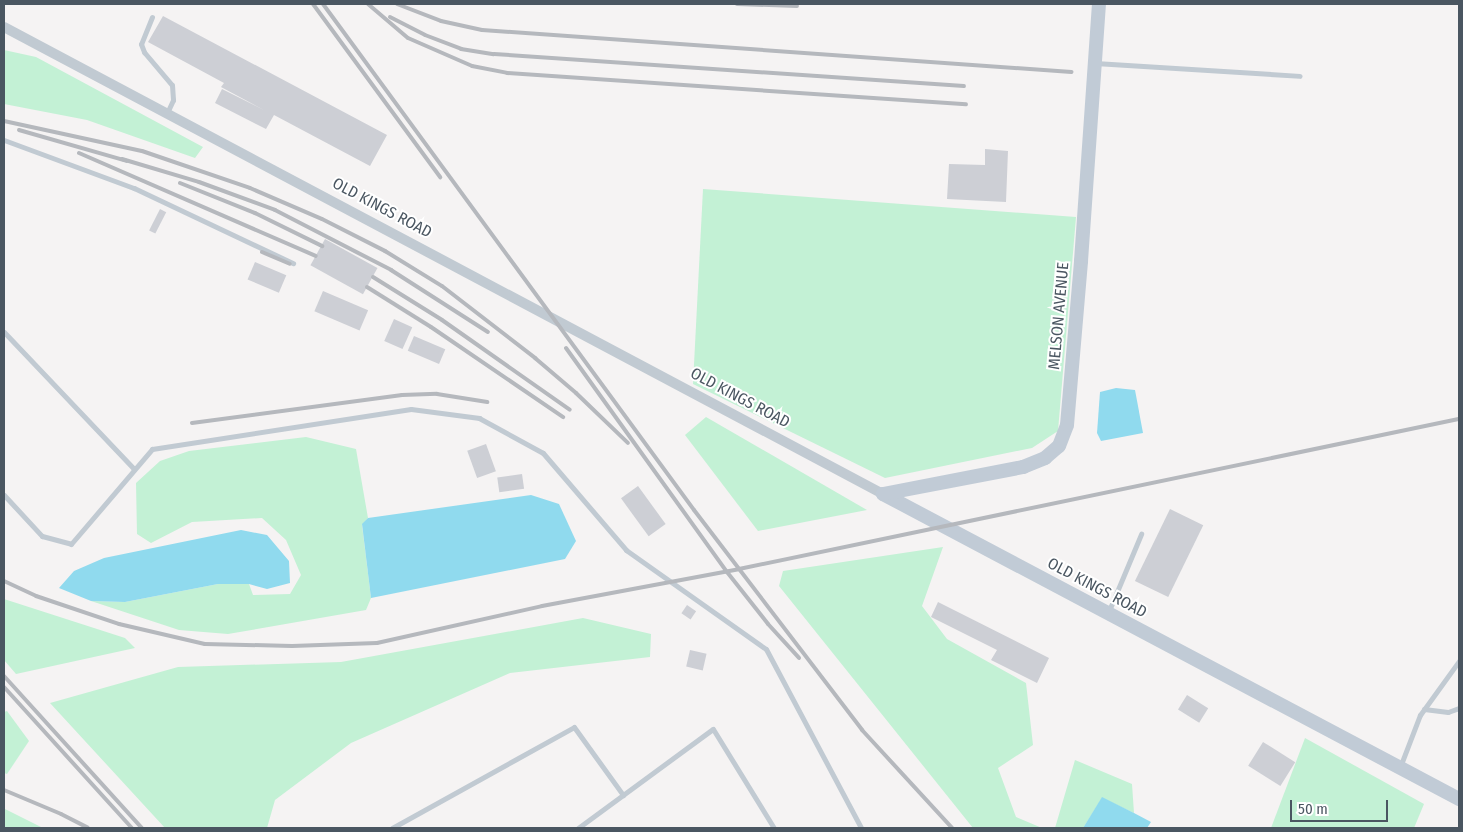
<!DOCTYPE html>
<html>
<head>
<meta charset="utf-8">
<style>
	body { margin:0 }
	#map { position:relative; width:1463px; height:832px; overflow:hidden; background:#f5f3f3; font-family:"Fira Sans Condensed",sans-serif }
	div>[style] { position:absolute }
	.green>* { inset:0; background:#c3f1d5 }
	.water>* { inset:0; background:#90daee }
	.building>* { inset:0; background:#cdcfd5; transform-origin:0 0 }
	.lane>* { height:5px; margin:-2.5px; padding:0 2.5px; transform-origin:2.5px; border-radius:2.5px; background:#c1cad2 }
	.street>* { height:10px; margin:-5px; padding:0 5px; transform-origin:5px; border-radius:5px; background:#c1cad2 }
	.secondary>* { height:14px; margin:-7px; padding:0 7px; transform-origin:7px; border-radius:7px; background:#c1cbd6 }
	.rail>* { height:4px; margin:-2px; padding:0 2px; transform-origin:2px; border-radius:2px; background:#b5b8bd }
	span { translate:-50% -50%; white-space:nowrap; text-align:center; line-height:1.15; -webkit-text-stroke:4px #fff; paint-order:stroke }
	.street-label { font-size:16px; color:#4a5661 }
	.frame { position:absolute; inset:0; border:5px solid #4a5661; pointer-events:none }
	.scale { position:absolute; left:1290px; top:800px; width:98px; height:22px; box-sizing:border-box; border:2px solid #4a5661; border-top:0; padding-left:6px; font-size:15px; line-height:18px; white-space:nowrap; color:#4a5661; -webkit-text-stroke:4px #fff; paint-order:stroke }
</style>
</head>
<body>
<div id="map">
	<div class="green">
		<i style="clip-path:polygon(4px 50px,36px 57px,203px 147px,195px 158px,87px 120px,4px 104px)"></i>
		<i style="clip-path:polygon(703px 189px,1076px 217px,1058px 431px,1032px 448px,885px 478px,693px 384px)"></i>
		<i style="clip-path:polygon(706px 417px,867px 510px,758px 531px,685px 435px)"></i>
		<i style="clip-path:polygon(306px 437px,356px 449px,368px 518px,362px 525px,371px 598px,366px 610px,228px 634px,179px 630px,91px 601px,125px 602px,218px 584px,249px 584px,253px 595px,290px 594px,301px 575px,286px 540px,262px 518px,192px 522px,151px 543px,137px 534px,136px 483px,160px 461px,189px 451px)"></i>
		<i style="clip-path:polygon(943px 547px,922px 606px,947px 639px,1026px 683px,1033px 745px,998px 768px,1016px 817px,1042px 828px,973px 828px,779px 586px,783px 571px)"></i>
		<i style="clip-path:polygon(4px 599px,125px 638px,135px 648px,16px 674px,4px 660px)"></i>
		<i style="clip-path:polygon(583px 618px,651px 634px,650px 657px,510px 673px,351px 743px,275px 800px,267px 828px,165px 828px,50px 703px,178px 667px,341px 662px)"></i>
		<i style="clip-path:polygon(7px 711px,29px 741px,7px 774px,4px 773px,4px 712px)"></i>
		<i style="clip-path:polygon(1305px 738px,1424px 804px,1414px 828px,1271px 828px)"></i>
		<i style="clip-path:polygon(1075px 760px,1132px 784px,1134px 813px,1102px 798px,1083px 828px,1055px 828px)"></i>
		<i style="clip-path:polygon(4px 809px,5px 809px,43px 828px,4px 828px)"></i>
	</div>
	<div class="water">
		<i style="clip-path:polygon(1116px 388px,1135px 390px,1143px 433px,1101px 441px,1097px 433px,1100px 392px)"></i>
		<i style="clip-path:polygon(531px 495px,559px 504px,576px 541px,565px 559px,371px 598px,362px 524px,368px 518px)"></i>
		<i style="clip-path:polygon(241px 530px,267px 535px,289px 561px,290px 583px,267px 589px,249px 584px,218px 584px,125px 602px,91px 601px,59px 588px,74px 571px,104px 558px)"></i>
		<i style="clip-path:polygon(1102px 797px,1134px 813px,1151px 822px,1147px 828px,1083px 828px)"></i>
	</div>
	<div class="building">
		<i style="clip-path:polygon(163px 16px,387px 135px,370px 166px,274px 115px,266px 129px,215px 103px,222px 89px,264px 110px,221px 87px,224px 83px,148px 42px)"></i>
		<i style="clip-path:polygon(985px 149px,1008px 151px,1006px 202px,947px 199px,949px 164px,985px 165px)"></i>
		<i style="left:160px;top:209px;width:7px;height:24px;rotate:27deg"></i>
		<i style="left:325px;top:239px;width:60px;height:30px;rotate:29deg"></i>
		<i style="left:255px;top:262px;width:34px;height:19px;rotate:23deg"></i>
		<i style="left:323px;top:291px;width:49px;height:22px;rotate:23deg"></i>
		<i style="left:394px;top:319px;width:20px;height:24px;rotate:24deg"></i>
		<i style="left:414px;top:336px;width:34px;height:16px;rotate:23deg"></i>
		<i style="left:486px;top:444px;width:29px;height:20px;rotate:70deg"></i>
		<i style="left:522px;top:474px;width:15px;height:25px;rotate:82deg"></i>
		<i style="left:638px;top:486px;width:47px;height:21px;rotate:54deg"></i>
		<i style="left:1170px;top:509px;width:37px;height:80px;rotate:26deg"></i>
		<i style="clip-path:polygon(938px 602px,1049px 658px,1037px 683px,991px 660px,997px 650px,931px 617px)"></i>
		<i style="left:687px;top:605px;width:11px;height:10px;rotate:34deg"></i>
		<i style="left:690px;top:650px;width:17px;height:17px;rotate:13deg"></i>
		<i style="left:1187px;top:695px;width:25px;height:17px;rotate:32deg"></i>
		<i style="left:1263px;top:742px;width:38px;height:28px;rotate:32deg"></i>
	</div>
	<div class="lane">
		<i style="left:152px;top:17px;width:29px;rotate:112deg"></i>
		<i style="left:141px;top:44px;width:9px;rotate:69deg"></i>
		<i style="left:144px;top:52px;width:43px;rotate:49.7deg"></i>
		<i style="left:172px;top:85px;width:15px;rotate:86deg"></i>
		<i style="left:173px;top:100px;width:14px;rotate:115deg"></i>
		<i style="left:1095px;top:63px;width:205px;rotate:3.6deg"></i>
		<i style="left:4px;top:140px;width:139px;rotate:20.3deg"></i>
		<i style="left:134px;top:188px;width:176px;rotate:25.3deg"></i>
		<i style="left:4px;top:332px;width:189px;rotate:46.5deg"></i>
		<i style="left:4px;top:495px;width:56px;rotate:47.2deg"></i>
		<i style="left:42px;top:536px;width:30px;rotate:15deg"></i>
		<i style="left:71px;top:544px;width:125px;rotate:-49.5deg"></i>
		<i style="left:152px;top:449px;width:262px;rotate:-8.8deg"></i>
		<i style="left:411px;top:409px;width:69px;rotate:7.5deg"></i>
		<i style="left:479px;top:418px;width:73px;rotate:28.7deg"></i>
		<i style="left:543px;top:453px;width:128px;rotate:49.4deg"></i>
		<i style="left:626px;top:550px;width:171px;rotate:35.3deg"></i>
		<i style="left:766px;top:649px;width:203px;rotate:62deg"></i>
		<i style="left:1108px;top:613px;width:86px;rotate:-67.3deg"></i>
		<i style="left:1424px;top:709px;width:24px;rotate:7deg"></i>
		<i style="left:1448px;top:712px;width:12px;rotate:-20deg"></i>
		<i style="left:1400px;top:767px;width:56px;rotate:-69deg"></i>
		<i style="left:1420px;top:715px;width:67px;rotate:-54.2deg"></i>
		<i style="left:392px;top:828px;width:208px;rotate:-29deg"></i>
		<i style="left:574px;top:727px;width:84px;rotate:54.2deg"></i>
		<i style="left:578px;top:828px;width:167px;rotate:-36.3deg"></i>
		<i style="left:713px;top:729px;width:116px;rotate:58.4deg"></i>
	</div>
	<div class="street">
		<i style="left:4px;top:27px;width:995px;rotate:27.98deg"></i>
	</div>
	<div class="secondary">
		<i style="left:883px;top:494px;width:652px;rotate:27.9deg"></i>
		<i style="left:883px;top:494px;width:143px;rotate:-10.9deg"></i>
		<i style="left:1023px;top:467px;width:24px;rotate:-22deg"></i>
		<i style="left:1045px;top:458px;width:18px;rotate:-41deg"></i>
		<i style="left:1059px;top:446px;width:22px;rotate:-69deg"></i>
		<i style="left:1067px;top:425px;width:165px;rotate:-85.1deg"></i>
		<i style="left:1081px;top:261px;width:258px;rotate:-86deg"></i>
	</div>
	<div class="rail">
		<i style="left:313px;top:4px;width:215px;rotate:53.7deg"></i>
		<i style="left:323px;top:4px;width:627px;rotate:53.75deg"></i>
		<i style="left:694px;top:510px;width:277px;rotate:52.6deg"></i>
		<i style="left:862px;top:730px;width:133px;rotate:47.4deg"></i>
		<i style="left:368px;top:4px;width:52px;rotate:40.4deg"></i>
		<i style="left:408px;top:38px;width:70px;rotate:23.6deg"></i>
		<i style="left:472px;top:66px;width:36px;rotate:11deg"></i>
		<i style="left:507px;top:73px;width:460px;rotate:3.9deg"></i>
		<i style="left:397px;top:4px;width:47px;rotate:21.1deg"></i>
		<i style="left:441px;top:21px;width:42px;rotate:12.4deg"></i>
		<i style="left:482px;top:30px;width:591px;rotate:4.07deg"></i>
		<i style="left:737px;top:4px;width:60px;rotate:1.9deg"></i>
		<i style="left:390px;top:17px;width:39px;rotate:27deg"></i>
		<i style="left:425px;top:35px;width:39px;rotate:21deg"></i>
		<i style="left:461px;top:49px;width:33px;rotate:9deg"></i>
		<i style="left:494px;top:54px;width:471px;rotate:3.9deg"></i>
		<i style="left:4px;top:121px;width:141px;rotate:12.3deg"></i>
		<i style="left:142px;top:151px;width:114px;rotate:18.9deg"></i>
		<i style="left:250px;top:188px;width:78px;rotate:23.3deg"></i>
		<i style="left:322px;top:219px;width:71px;rotate:26.9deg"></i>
		<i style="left:385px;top:251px;width:67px;rotate:31.6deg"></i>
		<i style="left:442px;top:286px;width:118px;rotate:37.7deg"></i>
		<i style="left:535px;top:358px;width:54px;rotate:40.5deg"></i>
		<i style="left:576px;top:393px;width:72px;rotate:43.9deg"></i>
		<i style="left:19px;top:130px;width:112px;rotate:16deg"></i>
		<i style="left:79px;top:153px;width:258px;rotate:23.5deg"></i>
		<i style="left:122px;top:159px;width:80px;rotate:16.6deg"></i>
		<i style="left:199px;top:182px;width:81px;rotate:20.2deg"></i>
		<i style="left:275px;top:210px;width:131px;rotate:27.3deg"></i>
		<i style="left:391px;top:270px;width:115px;rotate:32.6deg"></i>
		<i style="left:180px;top:183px;width:81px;rotate:21.8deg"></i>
		<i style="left:255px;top:213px;width:75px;rotate:26.2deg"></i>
		<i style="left:262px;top:252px;width:30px;rotate:23deg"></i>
		<i style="left:373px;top:277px;width:81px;rotate:31.9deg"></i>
		<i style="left:442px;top:320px;width:156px;rotate:35.1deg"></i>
		<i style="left:367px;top:287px;width:75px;rotate:32deg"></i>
		<i style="left:431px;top:327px;width:160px;rotate:34.3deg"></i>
		<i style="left:566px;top:348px;width:276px;rotate:54.3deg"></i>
		<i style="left:727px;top:572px;width:66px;rotate:51.7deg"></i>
		<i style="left:768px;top:624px;width:46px;rotate:47.6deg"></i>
		<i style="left:192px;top:423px;width:212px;rotate:-7.6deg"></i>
		<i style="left:402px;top:395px;width:35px;rotate:-2deg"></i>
		<i style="left:437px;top:394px;width:51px;rotate:9.1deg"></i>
		<i style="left:4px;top:581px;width:35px;rotate:25deg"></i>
		<i style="left:36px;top:596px;width:88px;rotate:18.6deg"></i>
		<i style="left:119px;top:624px;width:88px;rotate:13.1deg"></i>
		<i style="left:205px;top:644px;width:87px;rotate:1.3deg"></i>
		<i style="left:292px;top:646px;width:85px;rotate:-2deg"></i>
		<i style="left:377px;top:643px;width:169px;rotate:-12.6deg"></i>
		<i style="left:542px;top:606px;width:200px;rotate:-10.6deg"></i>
		<i style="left:739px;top:569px;width:735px;rotate:-11.77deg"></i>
		<i style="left:4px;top:676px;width:205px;rotate:47.8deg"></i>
		<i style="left:4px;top:687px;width:190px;rotate:47.8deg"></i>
		<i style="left:4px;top:790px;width:62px;rotate:22.8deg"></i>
		<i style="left:61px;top:814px;width:30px;rotate:27deg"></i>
	</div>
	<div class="street-label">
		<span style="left:382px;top:208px;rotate:28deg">OLD KINGS ROAD</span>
		<span style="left:1059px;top:316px;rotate:-85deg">MELSON AVENUE</span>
		<span style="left:740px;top:398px;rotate:28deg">OLD KINGS ROAD</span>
		<span style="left:1097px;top:588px;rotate:28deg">OLD KINGS ROAD</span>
	</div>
	<div class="frame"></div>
	<div class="scale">50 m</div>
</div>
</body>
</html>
